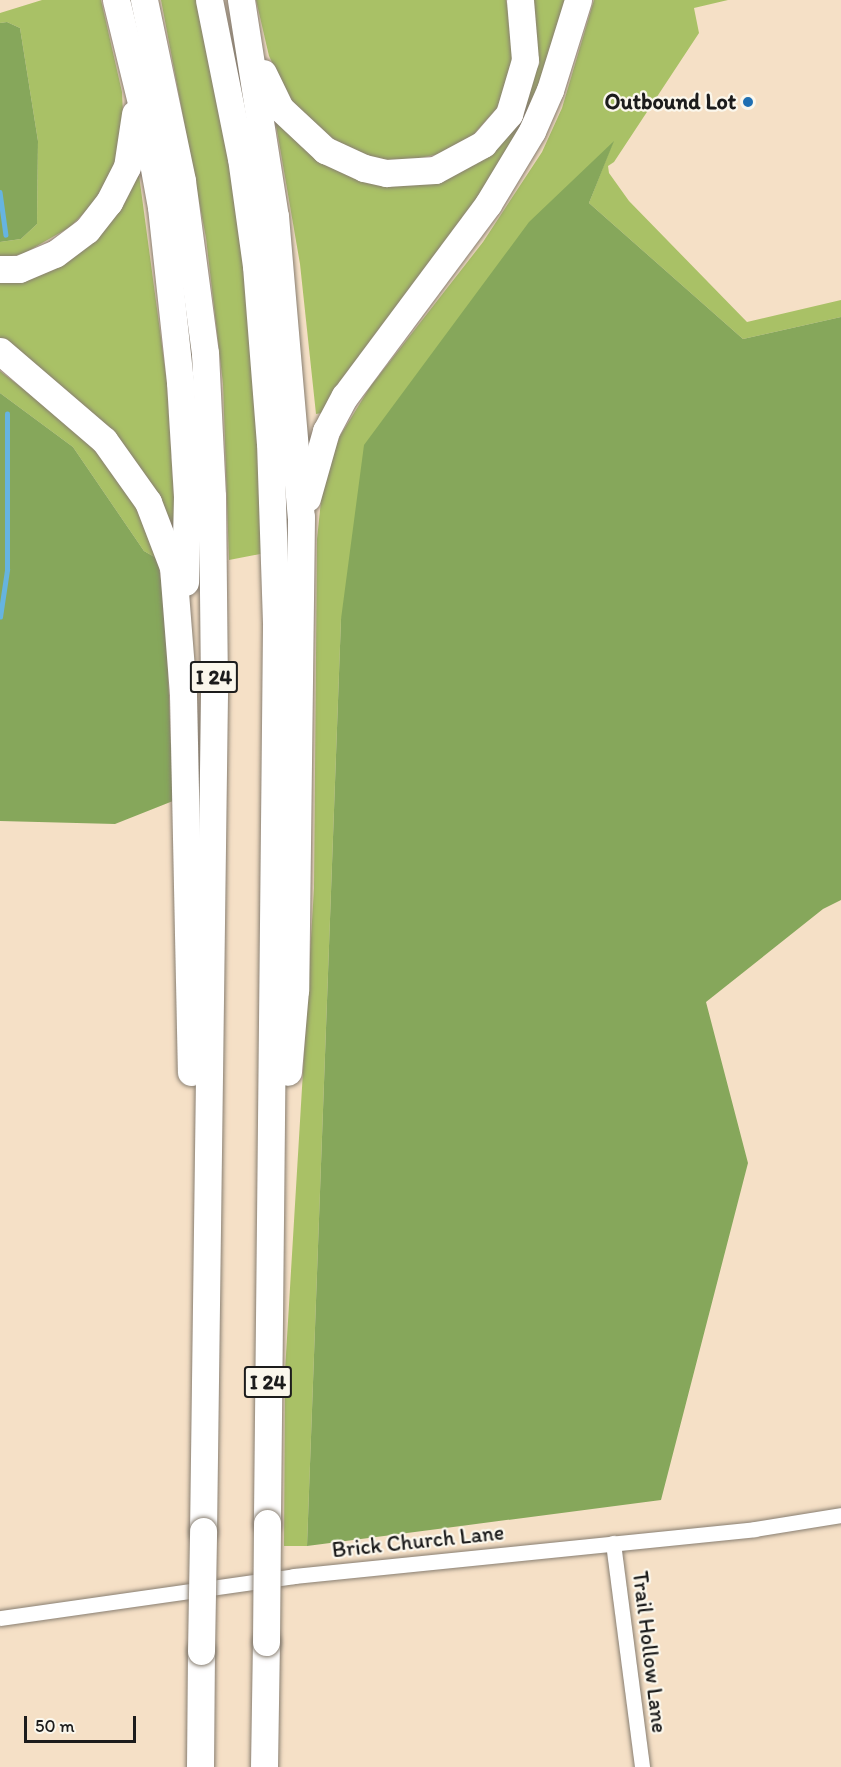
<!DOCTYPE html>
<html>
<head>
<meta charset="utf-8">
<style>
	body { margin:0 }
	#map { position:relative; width:841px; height:1767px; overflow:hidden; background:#f5e0c6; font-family:Itim,sans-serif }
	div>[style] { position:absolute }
	.green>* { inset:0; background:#a9c166 }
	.forest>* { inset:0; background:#86a75b }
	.stream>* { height:4.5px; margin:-2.25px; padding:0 2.25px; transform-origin:2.25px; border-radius:2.25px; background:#66b4e0 }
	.roads { filter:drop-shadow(0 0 2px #887e71) drop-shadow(0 0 2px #887e71) }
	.street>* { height:15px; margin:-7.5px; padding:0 7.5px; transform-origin:7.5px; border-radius:7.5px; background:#fff }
	.highway>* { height:27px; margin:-13.5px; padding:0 13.5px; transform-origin:13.5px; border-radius:13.5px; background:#fff }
	.bridges { filter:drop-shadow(0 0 2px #887e71) drop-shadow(0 0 2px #887e71) }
	.highway-bridge>* { height:27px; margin:-13.5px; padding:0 13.5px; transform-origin:13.5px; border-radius:13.5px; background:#fff }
	.dots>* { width:16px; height:16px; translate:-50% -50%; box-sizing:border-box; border:3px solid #fbf7ec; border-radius:50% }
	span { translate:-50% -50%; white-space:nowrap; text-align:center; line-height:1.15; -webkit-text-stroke:4.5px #fbf7ec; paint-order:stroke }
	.shield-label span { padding:2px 4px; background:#fbf7ec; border:2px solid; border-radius:4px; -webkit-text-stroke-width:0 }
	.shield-label { font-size:21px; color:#1c1c1c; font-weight:700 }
	.poi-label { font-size:22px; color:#1c1c1c; font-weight:700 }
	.right { translate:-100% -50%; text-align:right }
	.street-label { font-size:22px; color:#1c1c1c }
	.scale { position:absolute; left:24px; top:1716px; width:112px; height:27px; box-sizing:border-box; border:3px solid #1c1c1c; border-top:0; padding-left:8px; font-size:18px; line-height:21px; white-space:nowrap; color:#1c1c1c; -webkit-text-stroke:4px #fbf7ec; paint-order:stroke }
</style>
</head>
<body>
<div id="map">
	<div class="green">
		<i style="clip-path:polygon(42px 0,101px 0,122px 92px,124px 135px,114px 171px,93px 204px,70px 227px,23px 254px,0 258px,0 242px,21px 239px,37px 224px,38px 141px,20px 28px,7px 22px,0 23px,0 13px)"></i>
		<i style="clip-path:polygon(161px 0,196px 0,223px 122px,245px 266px,265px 553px,229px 560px,223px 384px,206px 238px)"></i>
		<i style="clip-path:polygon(256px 0,506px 0,513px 36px,511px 74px,497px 108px,473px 135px,444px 153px,400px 162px,362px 156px,327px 136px,290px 100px,269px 56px)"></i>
		<i style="clip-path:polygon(528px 0,569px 0,542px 86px,492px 183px,322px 413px,316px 414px,300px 264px,275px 119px,360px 175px,487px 151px)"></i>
		<i style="clip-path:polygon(594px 0,728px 0,694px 8px,699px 33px,614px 162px,608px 166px,609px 173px,629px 201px,747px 322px,841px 300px,841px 317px,743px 339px,589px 203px,613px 142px,341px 619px,307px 1546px,284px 1546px,285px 1371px,314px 888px,317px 539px,323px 482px,340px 436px,370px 387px,483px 242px,542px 152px,562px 108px)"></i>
		<i style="clip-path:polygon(139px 175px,167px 383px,177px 548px,159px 505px,0 342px,0 281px,77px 253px,116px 215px,134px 176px)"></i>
		<i style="clip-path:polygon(0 371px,70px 425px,117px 474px,143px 517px,158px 559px,144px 551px,73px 447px,0 393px)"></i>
	</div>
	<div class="forest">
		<i style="clip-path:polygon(7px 22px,20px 28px,38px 141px,37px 224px,21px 239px,0 242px,0 23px)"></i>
		<i style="clip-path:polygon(614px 141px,589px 203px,743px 339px,841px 317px,841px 900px,823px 909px,706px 1002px,748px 1163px,661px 1500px,307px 1546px,341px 619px,364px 445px,529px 222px)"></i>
		<i style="clip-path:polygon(0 393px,73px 447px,144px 551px,158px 559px,166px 617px,173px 801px,115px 824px,0 821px)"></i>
	</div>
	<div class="stream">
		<i style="left:0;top:192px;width:43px;rotate:82.1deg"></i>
		<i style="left:0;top:617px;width:48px;rotate:-81.5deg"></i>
		<i style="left:7px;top:570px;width:156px;rotate:-90deg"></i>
	</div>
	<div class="roads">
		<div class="street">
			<i style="left:613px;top:1543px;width:226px;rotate:82.6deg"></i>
			<i style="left:0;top:1618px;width:297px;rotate:-8.1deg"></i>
			<i style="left:294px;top:1576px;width:463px;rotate:-5.8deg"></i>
			<i style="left:755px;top:1529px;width:87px;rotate:-9.2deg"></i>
		</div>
		<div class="highway">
			<i style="left:116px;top:0;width:122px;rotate:76.3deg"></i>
			<i style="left:145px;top:119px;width:89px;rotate:79.7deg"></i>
			<i style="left:161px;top:207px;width:176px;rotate:83.8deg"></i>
			<i style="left:180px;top:382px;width:114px;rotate:86.5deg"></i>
			<i style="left:187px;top:496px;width:86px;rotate:91.3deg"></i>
			<i style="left:144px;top:0;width:185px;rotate:78.1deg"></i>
			<i style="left:182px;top:181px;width:174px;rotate:82.4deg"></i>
			<i style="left:205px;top:353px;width:143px;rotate:87.2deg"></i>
			<i style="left:212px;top:496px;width:198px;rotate:89.4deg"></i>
			<i style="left:214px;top:694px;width:837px;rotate:90.75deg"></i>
			<i style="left:209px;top:0;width:161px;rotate:78.6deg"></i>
			<i style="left:241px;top:158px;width:109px;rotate:82.1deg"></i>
			<i style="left:256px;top:266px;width:177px;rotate:85.5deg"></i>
			<i style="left:270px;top:442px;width:185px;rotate:88.1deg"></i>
			<i style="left:276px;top:627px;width:896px;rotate:90.58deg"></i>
			<i style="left:241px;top:0;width:219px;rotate:81.1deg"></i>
			<i style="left:275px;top:216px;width:302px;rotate:85.1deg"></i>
			<i style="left:301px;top:517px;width:473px;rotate:90.7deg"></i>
			<i style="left:295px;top:990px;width:82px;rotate:94.9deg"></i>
			<i style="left:263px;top:73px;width:39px;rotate:64deg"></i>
			<i style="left:280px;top:108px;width:62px;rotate:43deg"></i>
			<i style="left:325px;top:150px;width:43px;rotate:24.8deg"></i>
			<i style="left:364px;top:168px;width:23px;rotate:13deg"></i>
			<i style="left:386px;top:173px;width:49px;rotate:-3.5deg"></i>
			<i style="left:435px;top:170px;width:55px;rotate:-28.4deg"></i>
			<i style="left:483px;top:144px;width:40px;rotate:-49deg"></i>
			<i style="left:509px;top:114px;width:56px;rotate:-73.5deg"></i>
			<i style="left:525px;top:60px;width:60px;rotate:-94.8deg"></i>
			<i style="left:0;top:269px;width:19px"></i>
			<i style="left:19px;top:269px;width:39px;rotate:-23deg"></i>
			<i style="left:55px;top:254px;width:40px;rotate:-37deg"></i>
			<i style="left:87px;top:230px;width:36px;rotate:-52deg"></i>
			<i style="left:109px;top:202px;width:39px;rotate:-63deg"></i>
			<i style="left:127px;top:167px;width:54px;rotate:-81.4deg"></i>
			<i style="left:0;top:351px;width:137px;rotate:40.6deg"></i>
			<i style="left:104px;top:440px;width:76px;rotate:54.6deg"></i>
			<i style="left:148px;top:502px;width:70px;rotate:69deg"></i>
			<i style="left:173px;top:567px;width:128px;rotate:85.5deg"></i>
			<i style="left:183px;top:695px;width:377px;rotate:88.8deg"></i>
			<i style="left:307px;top:498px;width:70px;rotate:-74.2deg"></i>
			<i style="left:326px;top:431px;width:40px;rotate:-62deg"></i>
			<i style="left:345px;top:396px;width:239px;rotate:-53.3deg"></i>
			<i style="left:488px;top:204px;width:85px;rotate:-58.9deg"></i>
			<i style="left:532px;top:131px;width:45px;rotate:-66.3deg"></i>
			<i style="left:550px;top:90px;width:94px;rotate:-72.7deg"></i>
			<i style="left:200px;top:1767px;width:116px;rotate:-89.5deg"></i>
			<i style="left:264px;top:1767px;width:125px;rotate:-89.1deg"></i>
		</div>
	</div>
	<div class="bridges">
		<div class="highway-bridge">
			<i style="left:266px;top:1642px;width:119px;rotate:-89.5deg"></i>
			<i style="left:201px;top:1651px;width:120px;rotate:-89deg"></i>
		</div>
	</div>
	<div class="dots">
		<i style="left:748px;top:102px;background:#1f6fb2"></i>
	</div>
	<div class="shield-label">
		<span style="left:214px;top:677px">I 24</span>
		<span style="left:268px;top:1382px">I 24</span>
	</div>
	<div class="poi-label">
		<span class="right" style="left:736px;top:102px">Outbound Lot</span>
	</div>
	<div class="street-label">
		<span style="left:418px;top:1541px;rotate:-6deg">Brick Church Lane</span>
		<span style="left:650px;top:1652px;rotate:83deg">Trail Hollow Lane</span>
	</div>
	<div class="scale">50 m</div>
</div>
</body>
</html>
